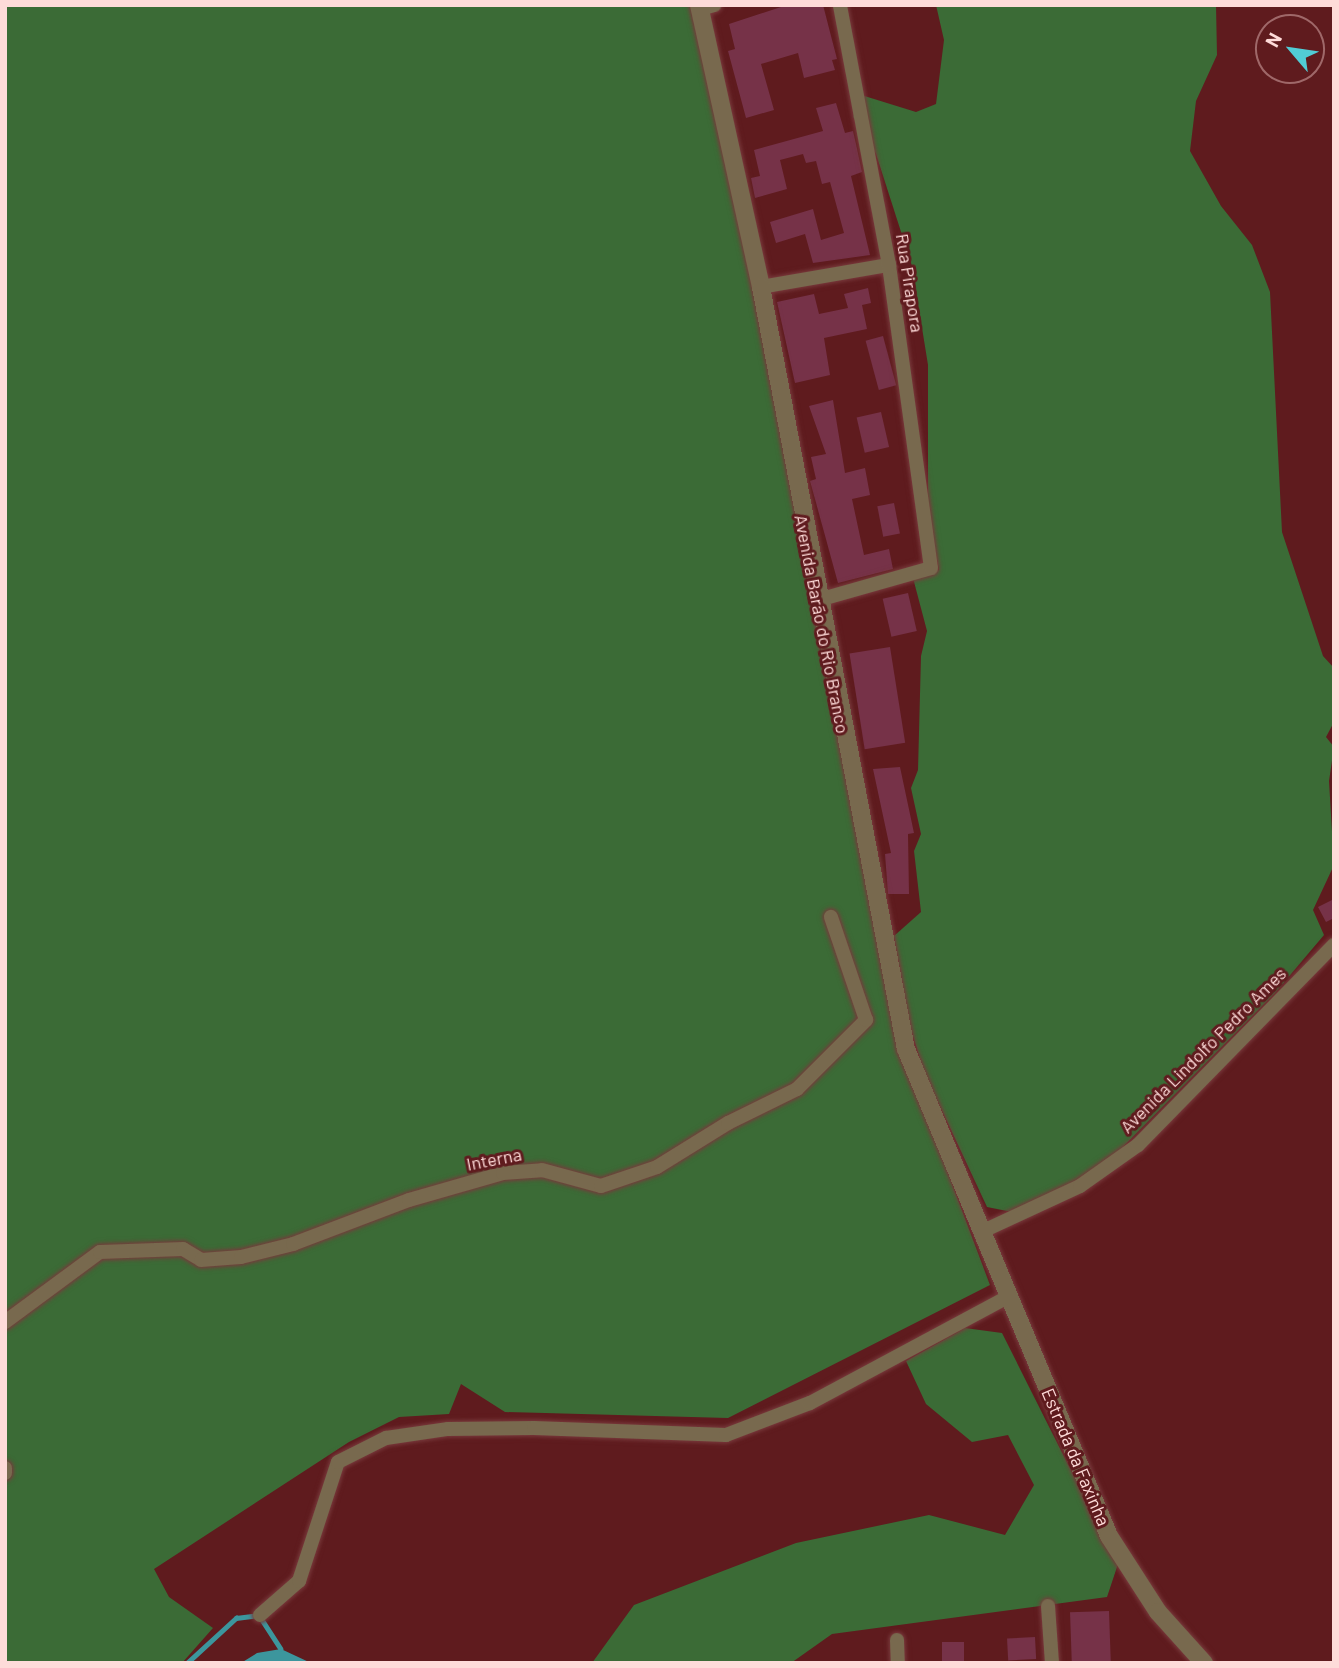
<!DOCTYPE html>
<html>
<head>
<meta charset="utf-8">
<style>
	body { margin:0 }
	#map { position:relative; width:1339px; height:1668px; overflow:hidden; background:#5f1b1e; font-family:Barlow,sans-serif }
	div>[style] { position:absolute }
	.green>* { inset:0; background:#3b6b36 }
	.water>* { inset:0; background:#3c969d }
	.stream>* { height:4.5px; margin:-2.25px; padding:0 2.25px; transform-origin:2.25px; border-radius:2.25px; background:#3c969d }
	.building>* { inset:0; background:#763248; transform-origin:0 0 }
	.roads { filter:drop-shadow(0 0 2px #783a3c) drop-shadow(0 0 2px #783a3c) }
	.minor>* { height:14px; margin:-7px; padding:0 7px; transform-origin:7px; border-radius:7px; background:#78694e }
	.tertiary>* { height:18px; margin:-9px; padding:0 9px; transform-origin:9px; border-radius:9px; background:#78694e }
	span { translate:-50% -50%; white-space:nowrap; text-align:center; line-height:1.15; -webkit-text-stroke:6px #5f1b1e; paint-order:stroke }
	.street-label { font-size:18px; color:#fedbd9 }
	.frame { position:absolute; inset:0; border:7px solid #fedbd9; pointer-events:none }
	.north { position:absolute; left:1255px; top:14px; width:70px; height:70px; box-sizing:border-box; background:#5f1b1e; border:2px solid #9f6869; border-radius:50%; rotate:299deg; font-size:19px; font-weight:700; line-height:28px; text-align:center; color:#fedbd9 }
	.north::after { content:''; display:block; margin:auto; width:24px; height:32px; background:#51ccd5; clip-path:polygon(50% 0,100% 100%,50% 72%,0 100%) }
</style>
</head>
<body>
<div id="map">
	<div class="green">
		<i style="clip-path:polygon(5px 5px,696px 5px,757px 289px,901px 1048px,990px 1285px,728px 1418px,505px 1412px,461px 1384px,449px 1414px,399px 1417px,349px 1442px,154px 1569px,169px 1597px,213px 1628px,182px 1663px,5px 1663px)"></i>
		<i style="clip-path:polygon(936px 5px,1216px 5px,1217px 55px,1196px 101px,1190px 151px,1221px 206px,1252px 245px,1270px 292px,1282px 532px,1323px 656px,1334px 668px,1334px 722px,1326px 737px,1334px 747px,1329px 781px,1334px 865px,1313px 910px,1324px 935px,1275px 993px,1112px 1158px,1054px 1196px,1012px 1212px,987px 1207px,924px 1072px,910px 1026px,894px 936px,921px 912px,914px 851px,921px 834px,911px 788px,918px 770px,921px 656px,927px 631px,913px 578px,939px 570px,928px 512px,928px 365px,912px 266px,876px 154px,853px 117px,858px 94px,916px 112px,936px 104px,944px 40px)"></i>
		<i style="clip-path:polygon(965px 1328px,1002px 1333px,1118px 1564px,1107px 1597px,832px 1634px,791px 1663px,592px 1663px,634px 1605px,796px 1543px,929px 1515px,1005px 1535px,1034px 1485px,1008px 1435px,972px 1442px,926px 1404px,906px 1361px)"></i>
	</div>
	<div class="water">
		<i style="clip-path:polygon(281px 1649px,311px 1663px,241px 1663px,257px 1653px)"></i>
	</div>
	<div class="stream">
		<i style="left:187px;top:1663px;width:67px;rotate:-42.6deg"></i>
		<i style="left:236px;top:1618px;width:23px;rotate:-7deg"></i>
		<i style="left:259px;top:1615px;width:40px;rotate:57.1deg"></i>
	</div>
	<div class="building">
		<i style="clip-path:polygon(787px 5px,823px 5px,837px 59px,832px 60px,835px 70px,804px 78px,798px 53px,761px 64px,774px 110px,746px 118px,728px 51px,735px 49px,729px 24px)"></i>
		<i style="clip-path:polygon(836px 103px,845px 133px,853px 131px,856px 144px,862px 172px,851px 176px,870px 255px,813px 263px,805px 234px,776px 243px,770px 222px,813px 209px,821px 240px,844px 233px,830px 182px,822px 184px,816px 161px,806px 163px,803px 154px,780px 160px,787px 189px,755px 198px,751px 178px,760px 176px,754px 150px,823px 131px,816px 108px)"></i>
		<i style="clip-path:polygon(868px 288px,871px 303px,862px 305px,867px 329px,824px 338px,830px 375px,795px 383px,777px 302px,814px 294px,819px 314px,848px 308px,844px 294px)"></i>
		<i style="left:883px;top:336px;width:51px;height:18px;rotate:75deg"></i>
		<i style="clip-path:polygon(833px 400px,845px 473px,865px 468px,870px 495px,852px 499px,864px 555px,889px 549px,893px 569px,838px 583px,810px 481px,816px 479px,811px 457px,826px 454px,809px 406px)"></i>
		<i style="left:881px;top:412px;width:36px;height:25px;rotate:77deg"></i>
		<i style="left:894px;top:503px;width:31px;height:17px;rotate:79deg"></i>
		<i style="left:908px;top:593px;width:39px;height:26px;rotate:77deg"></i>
		<i style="left:890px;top:647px;width:97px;height:41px;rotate:81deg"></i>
		<i style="clip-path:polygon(900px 767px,914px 833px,908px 834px,909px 894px,888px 894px,885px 854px,891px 853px,873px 769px)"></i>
		<i style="clip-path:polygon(1334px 899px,1334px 918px,1326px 922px,1318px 907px)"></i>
		<i style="left:1109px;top:1611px;width:52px;height:39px;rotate:88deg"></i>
		<i style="left:1035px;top:1637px;width:22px;height:28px;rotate:87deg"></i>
		<i style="left:964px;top:1642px;width:19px;height:22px;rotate:90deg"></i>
	</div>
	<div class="roads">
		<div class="minor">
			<i style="left:700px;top:9px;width:15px;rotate:-16deg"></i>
			<i style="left:761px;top:287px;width:130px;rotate:-9.8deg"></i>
			<i style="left:818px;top:600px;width:117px;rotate:-15.8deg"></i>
			<i style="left:931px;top:568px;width:306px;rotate:-97.9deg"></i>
			<i style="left:889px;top:265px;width:265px;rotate:-100.7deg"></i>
			<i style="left:981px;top:1232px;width:109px;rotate:-24.9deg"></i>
			<i style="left:1080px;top:1186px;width:71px;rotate:-35.3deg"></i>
			<i style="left:1138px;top:1145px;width:280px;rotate:-45.6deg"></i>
			<i style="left:5px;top:1322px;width:118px;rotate:-36.4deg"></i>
			<i style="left:100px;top:1252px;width:83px;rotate:-2.1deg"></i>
			<i style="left:183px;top:1249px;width:21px;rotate:31deg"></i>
			<i style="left:201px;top:1260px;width:40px;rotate:-4.3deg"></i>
			<i style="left:241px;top:1257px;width:54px;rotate:-14deg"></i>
			<i style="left:293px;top:1244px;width:124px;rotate:-20.8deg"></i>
			<i style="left:409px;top:1200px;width:98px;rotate:-16deg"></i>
			<i style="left:503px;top:1173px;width:39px;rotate:-4deg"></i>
			<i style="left:542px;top:1170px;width:61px;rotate:15.2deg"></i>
			<i style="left:601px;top:1186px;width:59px;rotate:-18.7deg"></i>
			<i style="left:657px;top:1167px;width:84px;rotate:-31.8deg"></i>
			<i style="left:728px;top:1123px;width:77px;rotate:-26.2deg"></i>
			<i style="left:797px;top:1089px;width:98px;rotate:-45deg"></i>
			<i style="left:866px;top:1020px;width:109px;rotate:-108.8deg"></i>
			<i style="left:5px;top:1468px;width:5px;rotate:90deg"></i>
			<i style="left:1048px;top:1606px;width:57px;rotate:86deg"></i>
			<i style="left:260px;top:1615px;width:52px;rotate:-41.1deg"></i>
			<i style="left:299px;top:1581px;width:125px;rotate:-71.9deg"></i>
			<i style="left:338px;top:1462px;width:54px;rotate:-26.6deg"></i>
			<i style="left:386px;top:1438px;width:63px;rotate:-8.3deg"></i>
			<i style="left:448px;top:1429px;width:86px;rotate:-0.7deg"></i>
			<i style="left:534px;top:1428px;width:192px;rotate:2.1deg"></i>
			<i style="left:726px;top:1435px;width:90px;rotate:-20.9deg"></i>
			<i style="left:810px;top:1403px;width:225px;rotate:-28.2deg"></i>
			<i style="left:897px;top:1640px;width:23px;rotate:88deg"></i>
		</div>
		<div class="tertiary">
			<i style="left:699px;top:5px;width:289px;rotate:77.6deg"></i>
			<i style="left:761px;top:287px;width:776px;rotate:79.23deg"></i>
			<i style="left:906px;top:1049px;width:528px;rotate:67.37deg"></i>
			<i style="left:1109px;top:1536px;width:90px;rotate:57.2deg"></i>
			<i style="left:1158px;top:1612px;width:69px;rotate:48deg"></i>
		</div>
	</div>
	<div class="street-label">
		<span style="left:910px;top:283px;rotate:81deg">Rua Pirapora</span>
		<span style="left:822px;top:624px;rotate:79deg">Avenida Barão do Rio Branco</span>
		<span style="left:1203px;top:1050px;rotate:-45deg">Avenida Lindolfo Pedro Ames</span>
		<span style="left:494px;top:1159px;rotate:-11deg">Interna</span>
		<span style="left:1076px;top:1457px;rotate:67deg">Estrada da Faxinha</span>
	</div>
	<div class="frame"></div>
	<div class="north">N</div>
</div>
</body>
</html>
